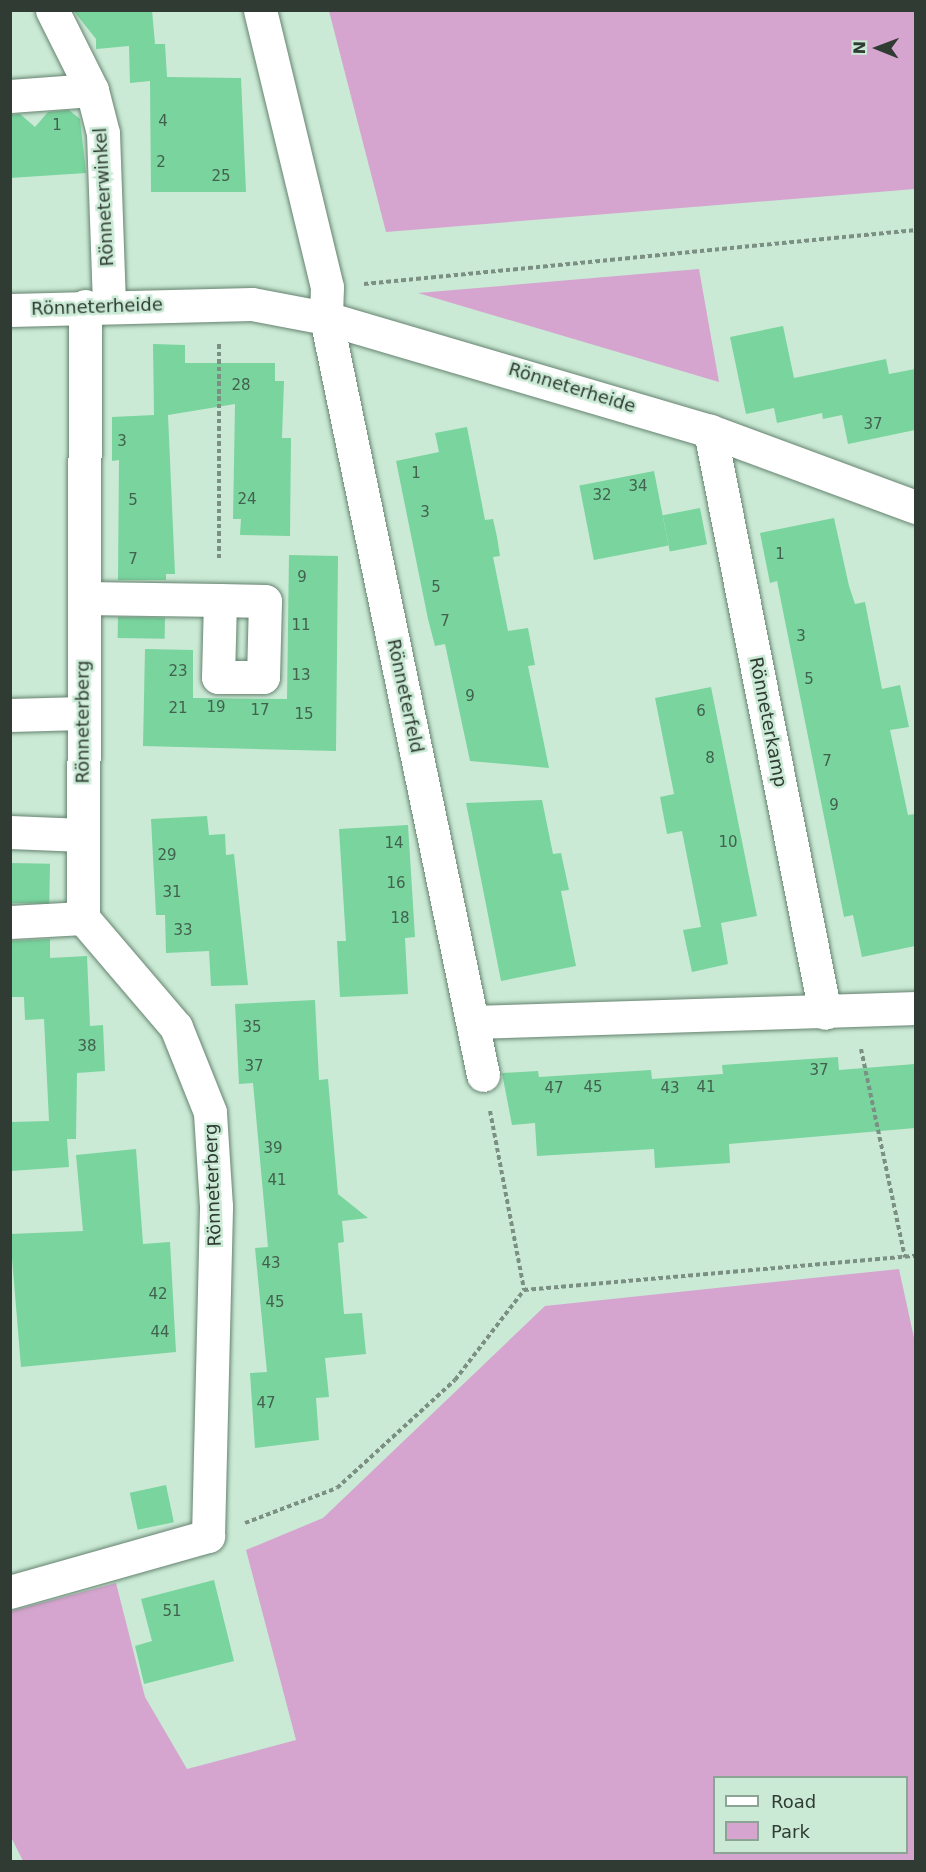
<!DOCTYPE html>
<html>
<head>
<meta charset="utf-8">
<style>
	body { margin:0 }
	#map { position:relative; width:926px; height:1872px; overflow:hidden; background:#caead5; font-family:"DejaVu Sans",sans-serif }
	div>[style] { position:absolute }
	.green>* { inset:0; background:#d5a5cf }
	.building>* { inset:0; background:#79d49e; transform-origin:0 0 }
	.path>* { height:4px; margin-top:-2px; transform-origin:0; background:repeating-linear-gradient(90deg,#7b9082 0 4.5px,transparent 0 7.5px) }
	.roads { filter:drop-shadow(0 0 2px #668370) drop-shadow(0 0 2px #668370) }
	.minor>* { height:33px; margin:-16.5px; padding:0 16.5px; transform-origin:16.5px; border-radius:16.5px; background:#fff }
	span { translate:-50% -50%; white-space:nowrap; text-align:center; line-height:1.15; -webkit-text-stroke:5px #caead5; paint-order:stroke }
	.number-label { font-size:15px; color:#42614e }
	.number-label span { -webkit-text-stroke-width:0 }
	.street-label { font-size:18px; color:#2f3b33 }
	.frame { position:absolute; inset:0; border:12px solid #2f3b33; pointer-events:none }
	.legend { position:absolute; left:713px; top:1776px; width:195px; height:78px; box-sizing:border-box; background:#caead5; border:2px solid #8ca494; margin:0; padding:8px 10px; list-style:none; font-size:18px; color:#2f3b33 }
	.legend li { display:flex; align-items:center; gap:12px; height:30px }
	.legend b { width:30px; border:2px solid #8ca494 }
	.north { position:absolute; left:848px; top:18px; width:60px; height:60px; -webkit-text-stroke:4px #caead5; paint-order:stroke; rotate:271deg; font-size:16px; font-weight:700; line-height:24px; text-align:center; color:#2f3b33 }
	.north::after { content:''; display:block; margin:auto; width:21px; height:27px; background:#2f3b33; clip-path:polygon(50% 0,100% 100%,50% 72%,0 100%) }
</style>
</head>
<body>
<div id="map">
	<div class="green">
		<i style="clip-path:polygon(329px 11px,915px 11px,915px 189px,386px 232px)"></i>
		<i style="clip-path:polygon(699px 269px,719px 382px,418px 293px)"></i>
		<i style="clip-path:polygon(evenodd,899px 1269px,916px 1347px,915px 1861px,23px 1861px,11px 1837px,11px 1611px,116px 1583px,145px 1697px,187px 1769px,296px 1740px,246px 1550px,323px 1518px,545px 1306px,899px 1269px,714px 1778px,906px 1778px,906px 1852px,714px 1852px,714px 1778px)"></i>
	</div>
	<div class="building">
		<i style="clip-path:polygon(73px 10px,152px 10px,155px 44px,165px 44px,167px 77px,241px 78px,246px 192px,151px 192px,150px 81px,130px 83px,129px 46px,96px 49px,96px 39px)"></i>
		<i style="clip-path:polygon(69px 110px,80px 119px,86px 173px,10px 178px,10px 115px,20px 114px,35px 127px,48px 112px)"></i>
		<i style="clip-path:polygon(783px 326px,794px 378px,886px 359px,889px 374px,915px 369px,915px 430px,848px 444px,842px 415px,823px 419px,822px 413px,777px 423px,774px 408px,746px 414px,730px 337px)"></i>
		<i style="clip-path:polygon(153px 344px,185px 345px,185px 363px,275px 363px,275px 381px,284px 381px,282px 438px,291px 438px,290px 536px,240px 535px,241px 519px,233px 519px,235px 404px,168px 415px,175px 574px,166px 574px,166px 580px,118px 580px,119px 460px,112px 461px,112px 417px,154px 415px)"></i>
		<i style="clip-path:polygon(467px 427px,485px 520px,493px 519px,497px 537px,500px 556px,493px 557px,508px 631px,528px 628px,535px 665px,528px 666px,549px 768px,470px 761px,445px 644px,435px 646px,428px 619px,396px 461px,439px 452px,435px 433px)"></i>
		<i style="left:654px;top:471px;width:76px;height:76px;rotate:79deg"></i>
		<i style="left:700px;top:508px;width:37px;height:38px;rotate:79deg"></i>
		<i style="clip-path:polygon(834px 518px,849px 586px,855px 604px,865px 602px,882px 689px,900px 685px,909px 727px,890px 730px,908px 815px,915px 814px,915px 946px,862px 957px,853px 915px,844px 917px,777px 581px,770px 583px,760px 533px)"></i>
		<i style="clip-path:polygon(289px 555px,338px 556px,336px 751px,143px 746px,145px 649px,193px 650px,193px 698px,287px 699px)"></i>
		<i style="left:118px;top:617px;width:47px;height:21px;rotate:1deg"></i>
		<i style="clip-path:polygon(711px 687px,757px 916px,721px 923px,728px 964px,692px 972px,683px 930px,701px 927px,682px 831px,667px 834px,660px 797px,674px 794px,655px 698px)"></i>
		<i style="clip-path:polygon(542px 800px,553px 854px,561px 853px,569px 890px,561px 891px,576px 966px,501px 981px,466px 803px)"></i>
		<i style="clip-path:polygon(207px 816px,209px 835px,225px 834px,226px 855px,234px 854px,248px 985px,211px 986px,209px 951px,166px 953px,165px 915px,156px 915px,151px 819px)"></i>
		<i style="clip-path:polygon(408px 825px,415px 937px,405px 938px,408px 994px,340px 997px,337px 941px,346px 941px,339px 829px)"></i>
		<i style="left:10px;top:863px;width:40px;height:40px;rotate:1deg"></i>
		<i style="clip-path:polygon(50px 939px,50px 958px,87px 956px,90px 1026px,103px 1025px,105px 1071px,77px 1073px,76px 1139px,67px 1139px,69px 1167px,10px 1171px,10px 1122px,49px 1121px,44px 1019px,25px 1020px,24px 997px,10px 997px,10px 941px)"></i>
		<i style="clip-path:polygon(315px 1000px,319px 1080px,328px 1079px,338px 1194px,368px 1218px,342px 1221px,344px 1242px,338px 1243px,344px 1314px,362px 1313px,366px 1354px,325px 1358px,329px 1397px,316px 1398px,319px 1440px,255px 1448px,250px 1373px,267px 1372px,255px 1248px,268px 1247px,253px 1083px,239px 1084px,235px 1004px)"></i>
		<i style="clip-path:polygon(838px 1057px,839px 1070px,915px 1064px,915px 1128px,729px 1144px,730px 1163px,655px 1168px,654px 1149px,537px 1156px,535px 1123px,512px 1125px,502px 1073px,538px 1071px,539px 1077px,651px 1070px,652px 1079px,723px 1074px,722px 1065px)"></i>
		<i style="clip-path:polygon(136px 1149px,143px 1244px,170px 1242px,176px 1352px,21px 1367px,10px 1234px,83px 1231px,76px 1155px)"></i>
		<i style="left:166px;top:1485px;width:38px;height:37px;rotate:78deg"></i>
		<i style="clip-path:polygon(214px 1580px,234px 1661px,144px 1684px,135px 1646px,152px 1641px,141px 1599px)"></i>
	</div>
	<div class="path">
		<i style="left:364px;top:284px;width:555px;rotate:-5.59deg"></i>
		<i style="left:219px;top:344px;width:217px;rotate:90deg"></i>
		<i style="left:861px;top:1049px;width:213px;rotate:78.1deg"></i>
		<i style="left:490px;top:1111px;width:182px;rotate:79.2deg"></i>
		<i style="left:245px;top:1523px;width:98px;rotate:-20.8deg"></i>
		<i style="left:337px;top:1488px;width:160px;rotate:-42.5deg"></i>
		<i style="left:455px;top:1380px;width:113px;rotate:-52.5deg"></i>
		<i style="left:524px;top:1290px;width:393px;rotate:-5deg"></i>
	</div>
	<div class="roads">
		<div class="minor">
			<i style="left:52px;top:10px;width:89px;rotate:63.4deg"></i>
			<i style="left:92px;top:90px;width:44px;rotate:75.7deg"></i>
			<i style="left:103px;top:133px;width:171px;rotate:88deg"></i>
			<i style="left:260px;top:10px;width:285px;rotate:76.4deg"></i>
			<i style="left:327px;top:287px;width:31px;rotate:92deg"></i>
			<i style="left:326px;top:318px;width:773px;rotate:78.28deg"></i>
			<i style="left:10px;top:96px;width:82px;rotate:-4.2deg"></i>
			<i style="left:10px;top:310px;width:242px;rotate:-1.4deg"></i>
			<i style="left:252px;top:304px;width:75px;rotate:10.7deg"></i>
			<i style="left:326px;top:318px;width:400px;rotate:16.4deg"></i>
			<i style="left:710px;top:431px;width:220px;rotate:20.3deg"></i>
			<i style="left:710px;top:431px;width:593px;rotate:78.82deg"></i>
			<i style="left:84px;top:598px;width:136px;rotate:0.8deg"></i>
			<i style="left:220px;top:600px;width:45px;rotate:1.3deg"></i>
			<i style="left:265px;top:601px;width:76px;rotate:91.5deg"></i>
			<i style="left:263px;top:677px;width:45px;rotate:180deg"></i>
			<i style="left:218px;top:677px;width:77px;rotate:-88.5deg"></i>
			<i style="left:10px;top:715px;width:73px;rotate:-1.6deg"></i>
			<i style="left:10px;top:832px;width:73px;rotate:2.4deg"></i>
			<i style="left:10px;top:922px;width:73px;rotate:-3.1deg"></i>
			<i style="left:474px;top:1022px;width:442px;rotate:-1.8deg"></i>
			<i style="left:10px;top:1592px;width:206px;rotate:-15.8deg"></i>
			<i style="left:208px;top:1536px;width:330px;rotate:-88.6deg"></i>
			<i style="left:216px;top:1206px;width:94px;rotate:-93.7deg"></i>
			<i style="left:210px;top:1112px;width:92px;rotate:-111.8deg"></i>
			<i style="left:176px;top:1027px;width:143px;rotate:-130.5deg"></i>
			<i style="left:83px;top:918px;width:612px;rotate:-89.81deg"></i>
		</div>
	</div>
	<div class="number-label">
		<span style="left:163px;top:122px">4</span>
		<span style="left:57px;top:126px">1</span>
		<span style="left:161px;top:163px">2</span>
		<span style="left:221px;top:177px">25</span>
		<span style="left:241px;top:386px">28</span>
		<span style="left:873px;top:425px">37</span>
		<span style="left:122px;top:442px">3</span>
		<span style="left:416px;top:474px">1</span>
		<span style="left:638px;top:487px">34</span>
		<span style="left:602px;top:496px">32</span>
		<span style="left:247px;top:500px">24</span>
		<span style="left:133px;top:501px">5</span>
		<span style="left:425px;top:513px">3</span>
		<span style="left:780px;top:555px">1</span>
		<span style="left:133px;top:560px">7</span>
		<span style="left:302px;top:578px">9</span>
		<span style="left:436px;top:588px">5</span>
		<span style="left:445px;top:622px">7</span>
		<span style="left:301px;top:626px">11</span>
		<span style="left:801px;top:637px">3</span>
		<span style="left:178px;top:672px">23</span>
		<span style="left:301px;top:676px">13</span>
		<span style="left:809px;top:680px">5</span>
		<span style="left:470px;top:697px">9</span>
		<span style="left:216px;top:708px">19</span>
		<span style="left:178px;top:709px">21</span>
		<span style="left:260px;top:711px">17</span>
		<span style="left:701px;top:712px">6</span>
		<span style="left:304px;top:715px">15</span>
		<span style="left:710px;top:759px">8</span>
		<span style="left:827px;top:762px">7</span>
		<span style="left:834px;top:806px">9</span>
		<span style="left:728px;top:843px">10</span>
		<span style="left:394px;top:844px">14</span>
		<span style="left:167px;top:856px">29</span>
		<span style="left:396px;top:884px">16</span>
		<span style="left:172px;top:893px">31</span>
		<span style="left:400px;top:919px">18</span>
		<span style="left:183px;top:931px">33</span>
		<span style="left:252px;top:1028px">35</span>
		<span style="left:87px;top:1047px">38</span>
		<span style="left:254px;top:1067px">37</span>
		<span style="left:819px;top:1071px">37</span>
		<span style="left:593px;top:1088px">45</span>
		<span style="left:706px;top:1088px">41</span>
		<span style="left:554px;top:1089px">47</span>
		<span style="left:670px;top:1089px">43</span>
		<span style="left:273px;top:1149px">39</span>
		<span style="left:277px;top:1181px">41</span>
		<span style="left:271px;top:1264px">43</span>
		<span style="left:158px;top:1295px">42</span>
		<span style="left:275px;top:1303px">45</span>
		<span style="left:160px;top:1333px">44</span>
		<span style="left:266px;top:1404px">47</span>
		<span style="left:172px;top:1612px">51</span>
	</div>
	<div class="street-label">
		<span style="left:104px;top:197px;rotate:-93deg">Rönneterwinkel</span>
		<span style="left:97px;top:307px;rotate:-2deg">Rönneterheide</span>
		<span style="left:572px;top:388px;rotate:17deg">Rönneterheide</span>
		<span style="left:405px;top:696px;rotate:78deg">Rönneterfeld</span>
		<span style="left:83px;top:722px;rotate:-90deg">Rönneterberg</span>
		<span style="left:768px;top:722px;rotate:79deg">Rönneterkamp</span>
		<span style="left:213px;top:1185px;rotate:-92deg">Rönneterberg</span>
	</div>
	<div class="frame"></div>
	<ul class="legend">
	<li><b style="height:8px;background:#fff"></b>Road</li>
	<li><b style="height:16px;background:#d5a5cf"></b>Park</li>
	</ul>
	<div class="north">N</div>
</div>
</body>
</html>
